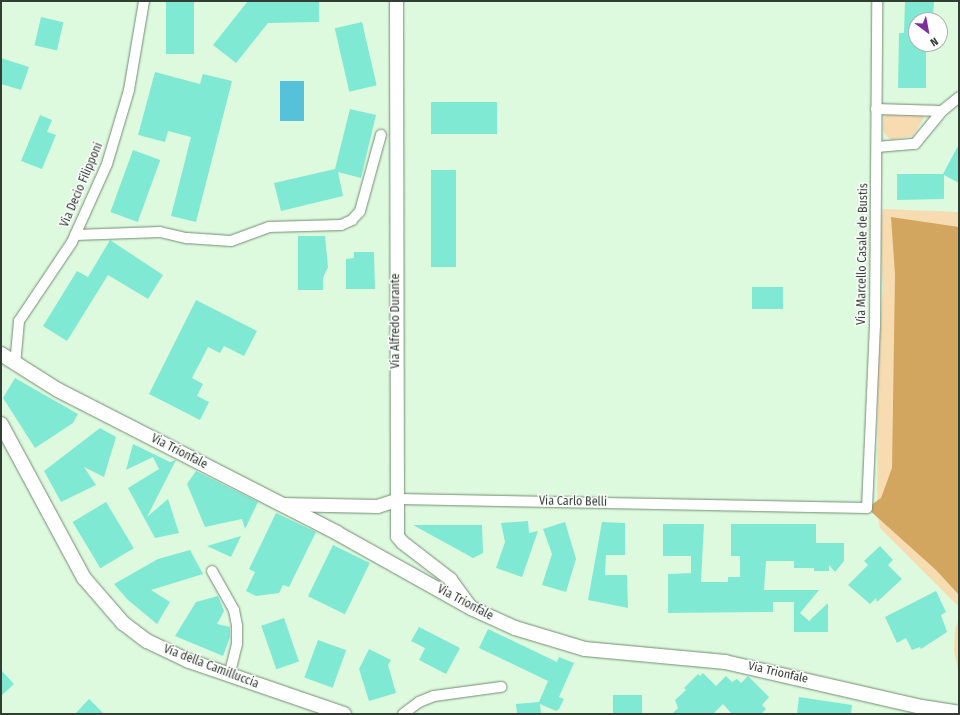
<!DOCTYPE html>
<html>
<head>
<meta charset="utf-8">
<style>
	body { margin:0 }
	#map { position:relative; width:960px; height:715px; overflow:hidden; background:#defade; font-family:"Fira Sans Condensed",sans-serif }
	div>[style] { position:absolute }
	.green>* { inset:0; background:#f7dcb2 }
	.forest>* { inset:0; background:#d2a65f }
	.water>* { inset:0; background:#56c2d9; transform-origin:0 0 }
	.building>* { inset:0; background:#7fe9d4; transform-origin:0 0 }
	.roads { filter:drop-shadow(0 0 1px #728c73) drop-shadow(0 0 1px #728c73) }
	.minor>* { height:10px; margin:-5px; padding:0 5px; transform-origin:5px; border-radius:5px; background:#fff }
	.tertiary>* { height:13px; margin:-6.5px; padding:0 6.5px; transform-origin:6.5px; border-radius:6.5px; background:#fff }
	.secondary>* { height:14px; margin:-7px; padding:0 7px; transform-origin:7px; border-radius:7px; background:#fff }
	span { translate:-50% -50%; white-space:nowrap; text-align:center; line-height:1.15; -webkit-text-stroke:3px #fff; paint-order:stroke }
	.street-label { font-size:12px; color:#323e33 }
	.frame { position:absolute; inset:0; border:2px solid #323e33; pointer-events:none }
	.north { position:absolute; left:908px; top:12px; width:40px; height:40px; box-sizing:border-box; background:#fff; border:1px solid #adb2ad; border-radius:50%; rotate:148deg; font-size:11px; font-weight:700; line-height:16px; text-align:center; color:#323e33 }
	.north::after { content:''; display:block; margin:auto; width:14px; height:18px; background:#7e2d9d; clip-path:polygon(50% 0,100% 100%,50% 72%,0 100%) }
</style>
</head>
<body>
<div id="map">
	<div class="green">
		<i style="clip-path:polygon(887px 113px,921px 114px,924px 118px,913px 136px,890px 140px,883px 131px,884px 117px)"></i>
		<i style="clip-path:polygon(883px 209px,959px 212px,959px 607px,880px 528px,877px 514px,878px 359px,883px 288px,880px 226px)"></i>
		<i style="clip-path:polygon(959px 619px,959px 674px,954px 651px,955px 629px)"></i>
	</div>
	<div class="forest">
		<i style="clip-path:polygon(891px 217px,959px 227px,959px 595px,936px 570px,867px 508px,881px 498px,892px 468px,895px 274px)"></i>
	</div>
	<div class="water">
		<i style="left:280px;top:81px;width:24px;height:40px"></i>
	</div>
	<div class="building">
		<i style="left:166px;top:1px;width:28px;height:53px"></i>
		<i style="clip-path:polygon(248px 1px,319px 1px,319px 22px,268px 23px,236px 63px,213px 45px)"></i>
		<i style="clip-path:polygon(905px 1px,934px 1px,933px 17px,916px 17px,916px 44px,926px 44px,926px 88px,898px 88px,899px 33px,904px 33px)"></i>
		<i style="left:41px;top:17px;width:23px;height:29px;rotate:13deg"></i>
		<i style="left:362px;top:22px;width:65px;height:28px;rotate:77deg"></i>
		<i style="clip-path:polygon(1px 58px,29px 67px,21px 90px,1px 84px)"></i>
		<i style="clip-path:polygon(155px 72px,200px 84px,203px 74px,232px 81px,196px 222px,171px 216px,191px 137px,168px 131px,165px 142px,138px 135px)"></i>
		<i style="left:431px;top:102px;width:66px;height:32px"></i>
		<i style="clip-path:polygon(350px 109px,376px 115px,361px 178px,338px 172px,343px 196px,281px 211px,274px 183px,335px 169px)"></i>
		<i style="clip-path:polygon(40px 115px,52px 120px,47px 132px,56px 135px,42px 169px,21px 161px)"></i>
		<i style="clip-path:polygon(959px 144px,959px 183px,944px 175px,944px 199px,897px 200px,897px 174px,943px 174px)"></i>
		<i style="left:133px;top:150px;width:29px;height:66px;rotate:20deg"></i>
		<i style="left:431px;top:170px;width:25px;height:97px"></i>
		<i style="clip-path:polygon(298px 236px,325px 236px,328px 267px,323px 278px,323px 290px,298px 290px)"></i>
		<i style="clip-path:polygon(110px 240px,163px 275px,148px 299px,108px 275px,67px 341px,43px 326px,77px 271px,88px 277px)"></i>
		<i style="clip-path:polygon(354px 252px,374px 252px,375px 289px,346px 289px,346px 259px,354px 258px)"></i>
		<i style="left:752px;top:287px;width:31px;height:22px"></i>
		<i style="clip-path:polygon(196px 300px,257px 331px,244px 356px,224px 346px,220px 353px,208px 347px,192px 378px,203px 384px,197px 396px,209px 402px,200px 420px,149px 394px)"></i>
		<i style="clip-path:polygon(15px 378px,78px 414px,73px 423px,35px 448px,3px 398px)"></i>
		<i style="clip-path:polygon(100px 428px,116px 437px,104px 477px,84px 467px,96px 485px,61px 502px,44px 471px)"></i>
		<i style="clip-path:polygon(133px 444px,170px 462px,176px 460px,147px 517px,168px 499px,179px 533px,155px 538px,128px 488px,159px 469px,153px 457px,126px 470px)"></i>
		<i style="clip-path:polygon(196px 471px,258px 502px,245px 529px,242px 519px,205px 527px,187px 484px)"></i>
		<i style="left:106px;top:502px;width:54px;height:39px;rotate:59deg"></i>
		<i style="clip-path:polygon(276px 513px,316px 532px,289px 587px,283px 585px,279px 593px,256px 596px,246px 591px,255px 572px,249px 569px)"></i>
		<i style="clip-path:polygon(528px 521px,529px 533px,538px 531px,522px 577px,496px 568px,505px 542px,501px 523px)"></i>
		<i style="clip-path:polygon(565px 522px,576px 559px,566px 592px,542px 585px,552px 554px,543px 529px)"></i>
		<i style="clip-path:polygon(602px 522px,625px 523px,625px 555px,606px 555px,605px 575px,627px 575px,628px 608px,588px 600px)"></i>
		<i style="clip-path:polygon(663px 524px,704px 524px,701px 582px,728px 582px,728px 577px,740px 577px,740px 556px,731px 556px,731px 524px,816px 524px,816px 543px,844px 543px,844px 561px,835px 572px,829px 565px,829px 571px,814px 571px,814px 568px,794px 568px,794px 561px,766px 561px,764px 590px,819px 590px,800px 613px,809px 621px,828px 603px,828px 632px,794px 632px,794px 602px,773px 602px,773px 612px,668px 613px,668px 574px,691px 573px,691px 556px,663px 556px)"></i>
		<i style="clip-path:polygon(413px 525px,482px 525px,483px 553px,473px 558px)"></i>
		<i style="clip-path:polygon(241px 536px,231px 557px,207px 546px)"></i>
		<i style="left:333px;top:545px;width:41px;height:57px;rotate:26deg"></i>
		<i style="clip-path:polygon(880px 546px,893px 560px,888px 565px,902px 579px,877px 602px,876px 598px,870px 604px,848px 585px,868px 565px,864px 561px)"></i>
		<i style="clip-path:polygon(190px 550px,203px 574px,151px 590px,170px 602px,157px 624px,128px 600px,114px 584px,158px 559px)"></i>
		<i style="clip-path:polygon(936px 591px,946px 612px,941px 615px,947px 632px,921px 649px,920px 647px,912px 650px,906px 638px,897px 643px,885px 617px)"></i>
		<i style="clip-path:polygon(218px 596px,224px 611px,217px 624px,230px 627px,230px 637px,223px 656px,175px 636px,196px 602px)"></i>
		<i style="left:284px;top:618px;width:46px;height:24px;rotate:71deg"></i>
		<i style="clip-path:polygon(419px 627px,460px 648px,446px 674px,419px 660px,425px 648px,411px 641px)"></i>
		<i style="clip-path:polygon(488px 629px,557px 662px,559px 657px,574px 663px,559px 697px,564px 699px,559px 709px,556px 711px,540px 704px,541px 714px,517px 714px,516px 704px,539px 702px,548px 681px,479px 648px)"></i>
		<i style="left:318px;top:640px;width:30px;height:40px;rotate:20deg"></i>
		<i style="clip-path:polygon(369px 649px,391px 660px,388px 665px,396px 693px,369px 701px,359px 669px)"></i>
		<i style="clip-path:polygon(1px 670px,14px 684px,1px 696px)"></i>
		<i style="clip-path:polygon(703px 673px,716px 686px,726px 676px,732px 682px,737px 679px,741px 683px,748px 676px,769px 697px,762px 705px,766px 709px,761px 714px,732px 714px,723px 704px,713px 714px,672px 714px,678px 708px,675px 700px,686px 690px,684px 688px,698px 674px,700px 676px)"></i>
		<i style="left:613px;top:695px;width:29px;height:19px"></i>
		<i style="clip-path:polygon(799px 697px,852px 705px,851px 714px,797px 714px)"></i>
		<i style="clip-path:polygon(89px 699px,104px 714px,75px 714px)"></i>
	</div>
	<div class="roads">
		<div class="minor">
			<i style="left:876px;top:109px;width:66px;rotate:1.7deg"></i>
			<i style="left:877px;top:147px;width:38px;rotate:-5deg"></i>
			<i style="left:915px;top:144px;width:43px;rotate:-50.7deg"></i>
			<i style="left:942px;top:111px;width:22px;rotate:-39deg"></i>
			<i style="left:75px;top:235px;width:85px;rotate:-2deg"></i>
			<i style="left:160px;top:232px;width:28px;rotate:13deg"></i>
			<i style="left:187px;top:238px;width:44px;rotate:3.9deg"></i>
			<i style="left:231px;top:241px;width:40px;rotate:-20.2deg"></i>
			<i style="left:269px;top:227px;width:72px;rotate:-1.6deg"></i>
			<i style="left:341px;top:225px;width:12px;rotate:-24deg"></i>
			<i style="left:352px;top:220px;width:12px;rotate:-48deg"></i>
			<i style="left:360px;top:211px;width:79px;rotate:-74.6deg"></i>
			<i style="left:15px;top:365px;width:44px;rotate:-84.8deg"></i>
			<i style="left:19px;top:321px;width:95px;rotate:-56.1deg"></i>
			<i style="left:72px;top:242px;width:85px;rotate:-65.8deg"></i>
			<i style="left:107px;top:164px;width:77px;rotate:-73.4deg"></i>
			<i style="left:129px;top:90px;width:90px;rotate:-80.4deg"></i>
			<i style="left:398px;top:499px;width:469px;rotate:1.1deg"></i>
			<i style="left:867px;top:508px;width:182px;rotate:-87.5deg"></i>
			<i style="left:875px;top:326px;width:325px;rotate:-89.6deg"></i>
			<i style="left:212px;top:571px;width:45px;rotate:60.6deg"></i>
			<i style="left:234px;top:610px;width:16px;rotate:79deg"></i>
			<i style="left:237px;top:626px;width:18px;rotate:90deg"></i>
			<i style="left:237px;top:644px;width:33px;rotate:104deg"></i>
			<i style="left:403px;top:714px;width:20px;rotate:-37deg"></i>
			<i style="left:419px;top:702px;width:16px;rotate:-22deg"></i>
			<i style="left:434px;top:696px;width:68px;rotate:-7.7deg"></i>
		</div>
		<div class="tertiary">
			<i style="left:396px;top:1px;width:535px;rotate:89.89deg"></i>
			<i style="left:397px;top:536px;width:8px;rotate:50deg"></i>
			<i style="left:402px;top:542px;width:61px;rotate:37.6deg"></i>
			<i style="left:450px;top:579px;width:36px;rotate:54deg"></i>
			<i style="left:281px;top:504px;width:96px;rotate:1.2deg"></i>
			<i style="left:377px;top:506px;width:22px;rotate:-18deg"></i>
		</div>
		<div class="secondary">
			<i style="left:1px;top:354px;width:67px;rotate:32.3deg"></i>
			<i style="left:58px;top:390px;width:314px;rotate:27.1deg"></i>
			<i style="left:337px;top:533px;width:154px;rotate:29.2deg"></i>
			<i style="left:471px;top:608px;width:48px;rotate:24.4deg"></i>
			<i style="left:515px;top:628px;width:73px;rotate:16.7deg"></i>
			<i style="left:585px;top:649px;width:141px;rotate:5.3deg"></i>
			<i style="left:725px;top:662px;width:202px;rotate:12.9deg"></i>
			<i style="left:922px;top:707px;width:37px;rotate:9deg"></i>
			<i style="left:1px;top:424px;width:175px;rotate:61.7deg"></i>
			<i style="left:84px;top:578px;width:60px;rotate:49.1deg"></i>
			<i style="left:123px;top:623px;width:30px;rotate:37deg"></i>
			<i style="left:147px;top:641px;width:47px;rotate:25.5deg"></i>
			<i style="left:189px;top:661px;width:164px;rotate:18.9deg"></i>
		</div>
	</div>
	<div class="street-label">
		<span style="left:82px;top:185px;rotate:-67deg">Via Decio Filipponi</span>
		<span style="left:863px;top:254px;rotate:-89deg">Via Marcello Casale de Bustis</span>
		<span style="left:396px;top:321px;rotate:-90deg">Via Alfredo Durante</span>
		<span style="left:179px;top:452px;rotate:27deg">Via Trionfale</span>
		<span style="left:573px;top:502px;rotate:1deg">Via Carlo Belli</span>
		<span style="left:465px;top:603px;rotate:28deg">Via Trionfale</span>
		<span style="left:211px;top:667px;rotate:21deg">Via della Camilluccia</span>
		<span style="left:778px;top:673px;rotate:13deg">Via Trionfale</span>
	</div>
	<div class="frame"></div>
	<div class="north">N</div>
</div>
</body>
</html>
